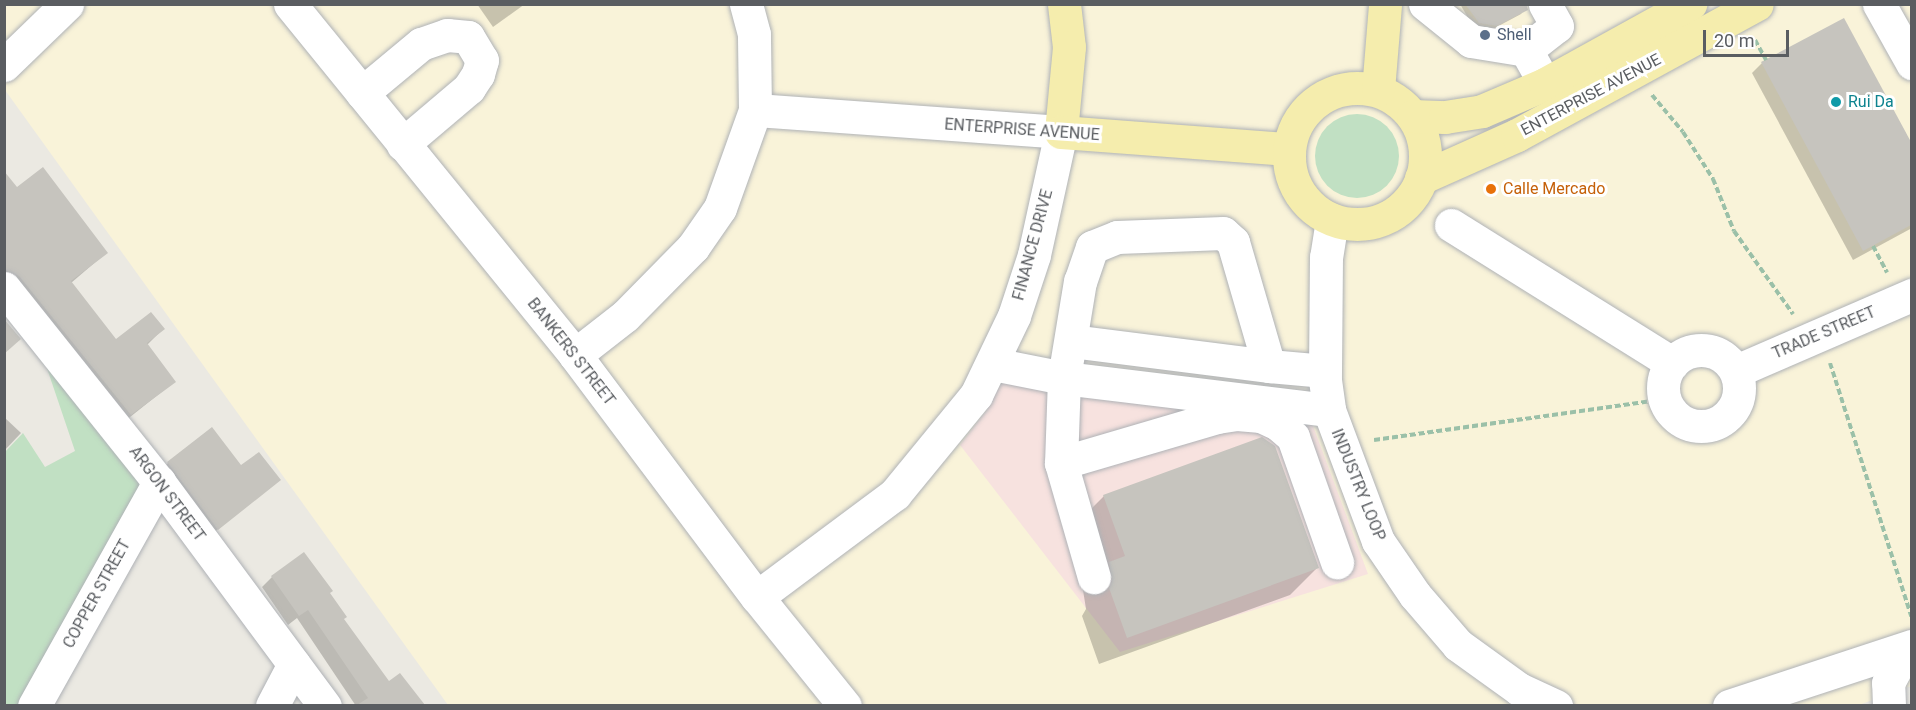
<!DOCTYPE html>
<html>
<head>
<meta charset="utf-8">
<style>
	body { margin:0 }
	#map { position:relative; width:1916px; height:710px; overflow:hidden; background:#ebe9e2; font-family:Roboto,sans-serif }
	div>[style] { position:absolute }
	.commercial>* { inset:0; background:#f9f3d9 }
	.medical>* { inset:0; background:#f7e2df }
	.green>* { inset:0; background:#c1e0c3 }
	.round { border-radius:50% }
	.shadow>* { inset:0; background:#0003 }
	.building>* { inset:0; background:#c6c4be }
	.path>* { height:4px; margin-top:-2px; transform-origin:0; background:repeating-linear-gradient(90deg,#9bc0a8 0 6px,transparent 0 9px) }
	.roads { filter:drop-shadow(0 0 2px #afb2b6) drop-shadow(0 0 2px #afb2b6) }
	.minor>* { height:33px; margin:-16.5px; padding:0 16.5px; transform-origin:16.5px; border-radius:16.5px; background:#fff }
	.minor>.ring { margin:-16.5px; padding:0; box-sizing:content-box; background:none; border:33px solid #fff; border-radius:50% }
	.major>* { height:33px; margin:-16.5px; padding:0 16.5px; transform-origin:16.5px; border-radius:16.5px; background:#f5edad }
	.major>.ring { margin:-16.5px; padding:0; box-sizing:content-box; background:none; border:33px solid #f5edad; border-radius:50% }
	.dots>* { width:16px; height:16px; translate:-50% -50%; box-sizing:border-box; border:3px solid #fff; border-radius:50% }
	span { translate:-50% -50%; white-space:nowrap; text-align:center; line-height:1.15; -webkit-text-stroke:6px #fff; paint-order:stroke }
	.service-label { font-size:16px; color:#4e5e75 }
	.left { translate:0 -50%; text-align:left }
	.street-label { font-size:16px; color:#5a5d61 }
	.culture-label { font-size:16px; color:#0d838f }
	.food-label { font-size:16px; color:#c56008 }
	.frame { position:absolute; inset:0; border:6px solid #5a5d61; pointer-events:none }
	.scale { position:absolute; left:1703px; top:30px; width:86px; height:27px; box-sizing:border-box; border:3px solid #5a5d61; border-top:0; padding-left:8px; font-size:18px; line-height:21px; white-space:nowrap; color:#5a5d61; -webkit-text-stroke:4px #fff; paint-order:stroke }
</style>
</head>
<body>
<div id="map">
	<div class="commercial">
		<i style="clip-path:polygon(5px 4px,1911px 5px,1911px 686px,1856px 706px,448px 705px,5px 90px)"></i>
	</div>
	<div class="medical">
		<i style="clip-path:polygon(1004px 378px,1310px 418px,1368px 574px,1120px 652px,960px 445px,986px 411px)"></i>
	</div>
	<div class="green">
		<i class="round" style="left:1315px;top:114px;width:84px;height:84px"></i>
		<i style="clip-path:polygon(35px 333px,151px 480px,29px 705px,5px 705px,4px 453px,23px 433px,45px 467px,75px 451px)"></i>
	</div>
	<div class="shadow">
		<i style="clip-path:polygon(477px 4px,525px 4px,493px 27px)"></i>
		<i style="clip-path:polygon(1460px 4px,1527px 4px,1521px 14px,1491px 30px,1474px 28px)"></i>
		<i style="clip-path:polygon(1844px 20px,1912px 145px,1912px 228px,1853px 260px,1752px 73px,1762px 63px)"></i>
		<i style="clip-path:polygon(4px 174px,17px 189px,106px 253px,71px 283px,115px 341px,163px 329px,147px 345px,174px 382px,115px 429px,4px 291px)"></i>
		<i style="clip-path:polygon(4px 417px,21px 433px,4px 451px)"></i>
		<i style="clip-path:polygon(168px 463px,279px 480px,207px 538px,158px 473px)"></i>
		<i style="clip-path:polygon(1104px 496px,1317px 568px,1290px 595px,1099px 664px,1082px 616px,1086px 609px,1083px 590px,1096px 577px,1077px 523px)"></i>
		<i style="clip-path:polygon(272px 577px,328px 593px,342px 620px,389px 683px,400px 675px,423px 706px,356px 706px,297px 618px,288px 625px,262px 587px)"></i>
	</div>
	<div class="building">
		<i style="clip-path:polygon(1465px 4px,1526px 4px,1528px 10px,1497px 26px,1479px 23px)"></i>
		<i style="clip-path:polygon(1844px 18px,1911px 142px,1911px 225px,1863px 251px,1761px 62px)"></i>
		<i style="clip-path:polygon(43px 167px,108px 253px,71px 281px,116px 339px,151px 312px,165px 329px,147px 343px,176px 382px,131px 415px,19px 276px,4px 270px,4px 171px,17px 187px)"></i>
		<i style="clip-path:polygon(4px 319px,21px 339px,4px 354px)"></i>
		<i style="clip-path:polygon(212px 427px,241px 465px,259px 452px,281px 480px,218px 530px,167px 462px)"></i>
		<i style="clip-path:polygon(1262px 437px,1275px 446px,1319px 568px,1127px 638px,1109px 588px,1112px 581px,1109px 562px,1125px 556px,1103px 495px)"></i>
		<i style="clip-path:polygon(304px 552px,333px 591px,330px 593px,347px 617px,344px 619px,389px 681px,400px 673px,425px 705px,357px 705px,368px 698px,308px 610px,299px 616px,271px 576px)"></i>
	</div>
	<div class="path">
		<i style="left:1755px;top:40px;width:23px;rotate:61deg"></i>
		<i style="left:1652px;top:95px;width:48px;rotate:50deg"></i>
		<i style="left:1683px;top:132px;width:56px;rotate:57.4deg"></i>
		<i style="left:1713px;top:179px;width:56px;rotate:68deg"></i>
		<i style="left:1734px;top:231px;width:102px;rotate:54.6deg"></i>
		<i style="left:1873px;top:246px;width:30px;rotate:62deg"></i>
		<i style="left:1830px;top:363px;width:266px;rotate:72.2deg"></i>
		<i style="left:1374px;top:440px;width:293px;rotate:-8deg"></i>
	</div>
	<div class="roads">
		<div class="minor">
			<i style="left:290px;top:4px;width:452px;rotate:50.9deg"></i>
			<i style="left:575px;top:355px;width:303px;rotate:53.1deg"></i>
			<i style="left:757px;top:597px;width:140px;rotate:51.1deg"></i>
			<i style="left:1425px;top:4px;width:59px;rotate:38.8deg"></i>
			<i style="left:1471px;top:41px;width:56px;rotate:9.3deg"></i>
			<i style="left:1526px;top:50px;width:39px;rotate:61deg"></i>
			<i style="left:1879px;top:4px;width:68px;rotate:60.8deg"></i>
			<i style="left:1526px;top:50px;width:39px;rotate:-38deg"></i>
			<i style="left:1557px;top:26px;width:25px;rotate:-119deg"></i>
			<i style="left:4px;top:65px;width:88px;rotate:-44.1deg"></i>
			<i style="left:362px;top:93px;width:77px;rotate:-39.7deg"></i>
			<i style="left:421px;top:44px;width:28px;rotate:-19deg"></i>
			<i style="left:447px;top:35px;width:21px;rotate:5deg"></i>
			<i style="left:468px;top:37px;width:27px;rotate:59deg"></i>
			<i style="left:482px;top:60px;width:15px;rotate:106deg"></i>
			<i style="left:478px;top:74px;width:17px;rotate:123deg"></i>
			<i style="left:469px;top:88px;width:87px;rotate:139.7deg"></i>
			<i style="left:755px;top:110px;width:307px;rotate:4.1deg"></i>
			<i style="left:1061px;top:132px;width:126px;rotate:102.4deg"></i>
			<i style="left:1034px;top:255px;width:64px;rotate:108.2deg"></i>
			<i style="left:1014px;top:316px;width:88px;rotate:115.7deg"></i>
			<i style="left:976px;top:395px;width:128px;rotate:129.3deg"></i>
			<i style="left:895px;top:494px;width:172px;rotate:143.3deg"></i>
			<i style="left:1332px;top:220px;width:37px;rotate:99deg"></i>
			<i style="left:1326px;top:257px;width:123px;rotate:90.5deg"></i>
			<i style="left:1325px;top:380px;width:30px;rotate:82deg"></i>
			<i style="left:1329px;top:410px;width:140px;rotate:69.5deg"></i>
			<i style="left:1378px;top:541px;width:65px;rotate:55.6deg"></i>
			<i style="left:1415px;top:595px;width:66px;rotate:49.3deg"></i>
			<i style="left:1458px;top:645px;width:75px;rotate:35.8deg"></i>
			<i style="left:1519px;top:689px;width:41px;rotate:24.7deg"></i>
			<i style="left:1451px;top:225px;width:261px;rotate:32deg"></i>
			<i style="left:4px;top:288px;width:248px;rotate:51.4deg"></i>
			<i style="left:159px;top:482px;width:279px;rotate:53.5deg"></i>
			<i style="left:1071px;top:341px;width:200px;rotate:7.2deg"></i>
			<i style="left:1269px;top:366px;width:129px;rotate:-106.2deg"></i>
			<i style="left:1233px;top:242px;width:13px;rotate:-138deg"></i>
			<i style="left:1223px;top:233px;width:106px;rotate:177.8deg"></i>
			<i style="left:1117px;top:237px;width:27px;rotate:158deg"></i>
			<i style="left:1092px;top:247px;width:36px;rotate:109deg"></i>
			<i style="left:1080px;top:281px;width:98px;rotate:99.4deg"></i>
			<i style="left:1064px;top:378px;width:85px;rotate:92deg"></i>
			<i style="left:1061px;top:463px;width:163px;rotate:-16.4deg"></i>
			<i style="left:1217px;top:417px;width:20px;rotate:-9deg"></i>
			<i style="left:1237px;top:414px;width:24px;rotate:5deg"></i>
			<i style="left:1261px;top:416px;width:19px;rotate:25deg"></i>
			<i style="left:1278px;top:424px;width:20px;rotate:41deg"></i>
			<i style="left:1293px;top:437px;width:133px;rotate:70.6deg"></i>
			<i class="ring" style="left:1663px;top:350px;width:43px;height:43px"></i>
			<i style="left:575px;top:355px;width:63px;rotate:-38deg"></i>
			<i style="left:625px;top:316px;width:97px;rotate:-45.4deg"></i>
			<i style="left:693px;top:247px;width:47px;rotate:-55.3deg"></i>
			<i style="left:720px;top:208px;width:104px;rotate:-70.3deg"></i>
			<i style="left:755px;top:110px;width:76px;rotate:-90.8deg"></i>
			<i style="left:754px;top:34px;width:31px;rotate:-105deg"></i>
			<i style="left:993px;top:364px;width:72px;rotate:11.2deg"></i>
			<i style="left:1064px;top:378px;width:267px;rotate:6.9deg"></i>
			<i style="left:1269px;top:366px;width:56px;rotate:5.1deg"></i>
			<i style="left:1736px;top:371px;width:192px;rotate:-23.4deg"></i>
			<i style="left:1061px;top:463px;width:119px;rotate:73.9deg"></i>
			<i style="left:34px;top:706px;width:257px;rotate:-60.8deg"></i>
			<i style="left:272px;top:706px;width:47px;rotate:-62.4deg"></i>
			<i style="left:1729px;top:706px;width:193px;rotate:-18.2deg"></i>
			<i style="left:1889px;top:706px;width:23px;rotate:-92deg"></i>
			<i style="left:1888px;top:683px;width:38px;rotate:-62deg"></i>
		</div>
		<div class="major">
			<i style="left:1064px;top:4px;width:43px;rotate:83.4deg"></i>
			<i style="left:1069px;top:47px;width:85px;rotate:95.4deg"></i>
			<i style="left:1061px;top:132px;width:228px;rotate:4.3deg"></i>
			<i class="ring" style="left:1289px;top:88px;width:103px;height:103px"></i>
			<i style="left:1378px;top:90px;width:86px;rotate:-85.3deg"></i>
			<i style="left:1413px;top:116px;width:32px;rotate:2deg"></i>
			<i style="left:1445px;top:117px;width:37px;rotate:-9deg"></i>
			<i style="left:1482px;top:111px;width:69px;rotate:-23.2deg"></i>
			<i style="left:1545px;top:84px;width:166px;rotate:-28.9deg"></i>
			<i style="left:1421px;top:178px;width:105px;rotate:-24.1deg"></i>
			<i style="left:1517px;top:135px;width:273px;rotate:-28.6deg"></i>
		</div>
	</div>
	<div class="dots">
		<i style="left:1485px;top:35px;background:#5c6f8a"></i>
		<i style="left:1836px;top:102px;background:#0f9aa8"></i>
		<i style="left:1491px;top:189px;background:#e8710a"></i>
	</div>
	<div class="service-label">
		<span class="left" style="left:1497px;top:35px">Shell</span>
	</div>
	<div class="street-label">
		<span style="left:1591px;top:95px;rotate:-28deg">ENTERPRISE AVENUE</span>
		<span style="left:1022px;top:130px;rotate:4deg">ENTERPRISE AVENUE</span>
		<span style="left:1033px;top:245px;rotate:-75deg">FINANCE DRIVE</span>
		<span style="left:1824px;top:333px;rotate:-23deg">TRADE STREET</span>
		<span style="left:571px;top:352px;rotate:52deg">BANKERS STREET</span>
		<span style="left:1358px;top:485px;rotate:68deg">INDUSTRY LOOP</span>
		<span style="left:167px;top:494px;rotate:53deg">ARGON STREET</span>
		<span style="left:97px;top:594px;rotate:-61deg">COPPER STREET</span>
	</div>
	<div class="culture-label">
		<span class="left" style="left:1848px;top:102px">Rui Da</span>
	</div>
	<div class="food-label">
		<span class="left" style="left:1503px;top:189px">Calle Mercado</span>
	</div>
	<div class="frame"></div>
	<div class="scale">20 m</div>
</div>
</body>
</html>
